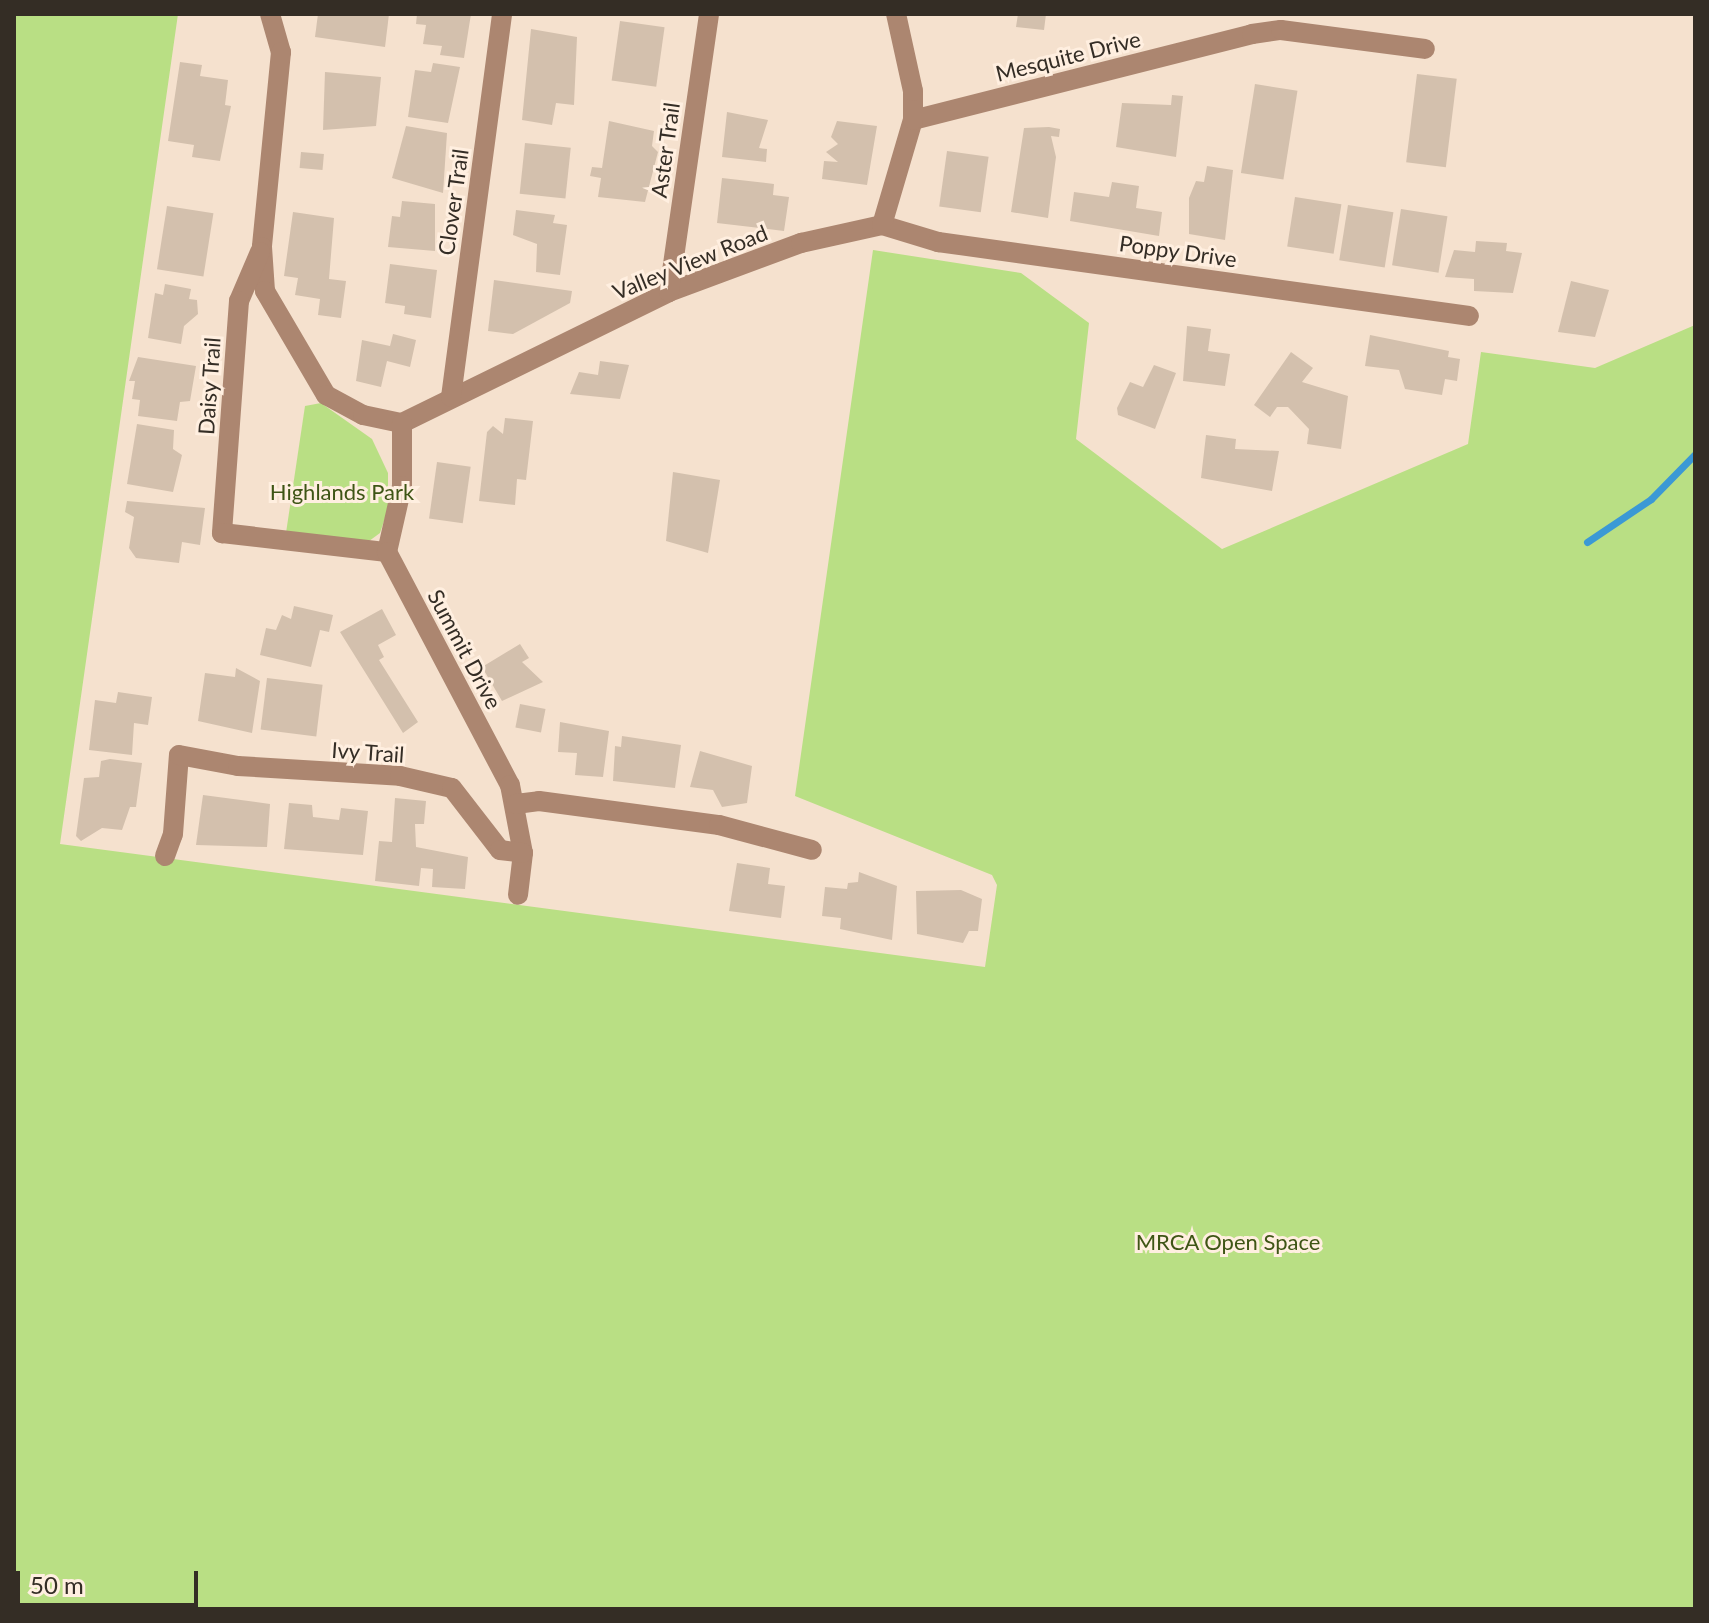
<!DOCTYPE html>
<html>
<head>
<meta charset="utf-8">
<style>
	body { margin:0 }
	#map { position:relative; width:1709px; height:1623px; overflow:hidden; background:#f5e1ce; font-family:Lato,sans-serif }
	div>[style] { position:absolute }
	.green>* { inset:0; background:#b9df84 }
	.stream>* { height:7px; margin:-3.5px; padding:0 3.5px; transform-origin:3.5px; border-radius:3.5px; background:#3b99d5 }
	.building>* { inset:0; background:#d3c0ad; transform-origin:0 0 }
	.minor>* { height:20px; margin:-10px; padding:0 10px; transform-origin:10px; border-radius:10px; background:#ac8670 }
	span { translate:-50% -50%; white-space:nowrap; text-align:center; line-height:1.15; -webkit-text-stroke:6px #ffefe0; paint-order:stroke }
	.street-label { font-size:22px; color:#342d25 }
	.park-label { font-size:22px; color:#3e5515 }
	.frame { position:absolute; inset:0; border:16px solid #342d25; pointer-events:none }
	.scale { position:absolute; left:16px; top:1571px; width:182px; height:36px; box-sizing:border-box; border:4px solid #342d25; border-top:0; padding-left:10px; font-size:24px; line-height:28px; white-space:nowrap; color:#342d25; -webkit-text-stroke:6px #ffefe0; paint-order:stroke }
</style>
</head>
<body>
<div id="map">
	<div class="green">
		<i style="clip-path:polygon(14px 14px,178px 14px,60px 844px,985px 967px,997px 885px,992px 875px,795px 796px,873px 250px,1021px 273px,1089px 323px,1076px 439px,1222px 549px,1468px 444px,1481px 352px,1595px 368px,1695px 325px,1695px 1609px,14px 1609px)"></i>
		<i style="clip-path:polygon(321px 403px,372px 439px,388px 473px,388px 509px,380px 533px,365px 544px,286px 533px,305px 406px)"></i>
	</div>
	<div class="stream">
		<i style="left:1587px;top:542px;width:77px;rotate:-33.9deg"></i>
		<i style="left:1651px;top:499px;width:63px;rotate:-45.6deg"></i>
	</div>
	<div class="building">
		<i style="clip-path:polygon(318px 14px,389px 14px,385px 47px,315px 37px)"></i>
		<i style="clip-path:polygon(417px 14px,471px 14px,464px 58px,440px 55px,442px 46px,423px 44px,426px 25px,416px 24px)"></i>
		<i style="clip-path:polygon(1018px 14px,1046px 14px,1044px 30px,1016px 27px)"></i>
		<i style="left:620px;top:21px;width:45px;height:60px;rotate:8deg"></i>
		<i style="clip-path:polygon(531px 29px,577px 37px,574px 105px,556px 103px,552px 125px,522px 120px)"></i>
		<i style="clip-path:polygon(180px 62px,202px 65px,200px 76px,228px 80px,225px 105px,231px 106px,220px 161px,192px 157px,194px 145px,168px 141px)"></i>
		<i style="clip-path:polygon(433px 63px,460px 67px,448px 123px,408px 117px,415px 70px,431px 72px)"></i>
		<i style="clip-path:polygon(325px 72px,381px 77px,376px 126px,323px 130px)"></i>
		<i style="left:1417px;top:74px;width:40px;height:89px;rotate:7deg"></i>
		<i style="left:1255px;top:84px;width:43px;height:90px;rotate:9deg"></i>
		<i style="clip-path:polygon(1172px 95px,1183px 96px,1176px 157px,1116px 147px,1122px 103px,1171px 105px)"></i>
		<i style="clip-path:polygon(727px 112px,768px 120px,759px 148px,767px 149px,766px 162px,722px 157px)"></i>
		<i style="clip-path:polygon(609px 121px,654px 131px,652px 146px,658px 152px,645px 202px,598px 197px,601px 178px,590px 176px,592px 167px,602px 168px)"></i>
		<i style="clip-path:polygon(837px 121px,877px 126px,867px 185px,822px 179px,824px 161px,838px 162px,826px 152px,838px 144px,831px 137px)"></i>
		<i style="clip-path:polygon(406px 126px,447px 133px,443px 193px,392px 178px)"></i>
		<i style="clip-path:polygon(1049px 127px,1060px 129px,1059px 137px,1051px 136px,1056px 157px,1048px 218px,1011px 212px,1024px 128px)"></i>
		<i style="left:525px;top:143px;width:46px;height:51px;rotate:6deg"></i>
		<i style="left:947px;top:151px;width:42px;height:56px;rotate:8deg"></i>
		<i style="left:301px;top:152px;width:23px;height:16px;rotate:5deg"></i>
		<i style="clip-path:polygon(1207px 166px,1233px 170px,1225px 240px,1189px 234px,1189px 198px,1196px 181px,1204px 182px)"></i>
		<i style="clip-path:polygon(722px 178px,774px 184px,773px 195px,789px 197px,784px 231px,717px 223px)"></i>
		<i style="clip-path:polygon(1112px 182px,1139px 186px,1136px 208px,1162px 212px,1159px 236px,1070px 221px,1074px 192px,1109px 197px)"></i>
		<i style="left:1295px;top:197px;width:47px;height:50px;rotate:9deg"></i>
		<i style="clip-path:polygon(402px 201px,435px 204px,435px 251px,388px 247px,392px 216px,400px 217px)"></i>
		<i style="left:1348px;top:205px;width:46px;height:56px;rotate:9deg"></i>
		<i style="left:167px;top:206px;width:47px;height:64px;rotate:9deg"></i>
		<i style="left:1401px;top:209px;width:47px;height:57px;rotate:9deg"></i>
		<i style="clip-path:polygon(516px 210px,555px 215px,553px 223px,567px 225px,560px 275px,536px 272px,537px 244px,513px 235px)"></i>
		<i style="clip-path:polygon(293px 212px,334px 218px,329px 279px,346px 281px,341px 318px,318px 315px,320px 299px,295px 295px,298px 278px,284px 276px)"></i>
		<i style="clip-path:polygon(1476px 241px,1507px 243px,1506px 251px,1522px 253px,1513px 293px,1474px 291px,1474px 279px,1445px 277px,1454px 250px,1475px 252px)"></i>
		<i style="clip-path:polygon(390px 264px,437px 270px,431px 318px,404px 314px,405px 306px,385px 303px)"></i>
		<i style="clip-path:polygon(494px 280px,572px 291px,570px 303px,513px 334px,488px 331px)"></i>
		<i style="clip-path:polygon(1571px 281px,1609px 290px,1595px 337px,1558px 332px)"></i>
		<i style="clip-path:polygon(165px 284px,191px 289px,189px 299px,197px 300px,198px 314px,184px 326px,181px 344px,148px 338px,155px 293px,163px 295px)"></i>
		<i style="clip-path:polygon(1187px 326px,1211px 329px,1208px 351px,1230px 354px,1225px 386px,1183px 381px)"></i>
		<i style="clip-path:polygon(393px 334px,416px 340px,410px 367px,387px 361px,381px 387px,356px 381px,362px 340px,390px 346px)"></i>
		<i style="clip-path:polygon(1370px 335px,1449px 351px,1448px 357px,1460px 359px,1457px 381px,1445px 379px,1442px 395px,1405px 389px,1399px 370px,1365px 366px)"></i>
		<i style="clip-path:polygon(1291px 352px,1313px 368px,1302px 382px,1348px 396px,1341px 449px,1307px 444px,1309px 429px,1288px 407px,1277px 407px,1270px 417px,1254px 405px)"></i>
		<i style="clip-path:polygon(138px 357px,196px 366px,190px 401px,180px 402px,177px 421px,138px 416px,140px 400px,132px 399px,135px 381px,129px 381px)"></i>
		<i style="clip-path:polygon(600px 361px,629px 365px,620px 399px,570px 394px,579px 372px,598px 375px)"></i>
		<i style="clip-path:polygon(1154px 365px,1176px 373px,1155px 429px,1118px 415px,1117px 408px,1130px 382px,1143px 387px)"></i>
		<i style="clip-path:polygon(505px 418px,533px 421px,526px 480px,517px 479px,515px 505px,479px 501px,487px 432px,493px 426px,503px 434px)"></i>
		<i style="clip-path:polygon(137px 424px,174px 430px,173px 449px,182px 455px,173px 492px,127px 484px)"></i>
		<i style="clip-path:polygon(1206px 435px,1236px 439px,1235px 449px,1279px 451px,1272px 491px,1201px 478px)"></i>
		<i style="left:437px;top:462px;width:34px;height:57px;rotate:8deg"></i>
		<i style="clip-path:polygon(673px 472px,720px 480px,708px 553px,666px 541px)"></i>
		<i style="clip-path:polygon(127px 501px,205px 508px,200px 545px,182px 542px,179px 563px,136px 558px,129px 548px,134px 517px,125px 512px)"></i>
		<i style="clip-path:polygon(294px 606px,333px 615px,329px 632px,320px 630px,311px 667px,260px 655px,266px 628px,276px 630px,282px 615px,291px 619px)"></i>
		<i style="clip-path:polygon(382px 609px,396px 635px,378px 645px,384px 657px,379px 660px,418px 722px,403px 733px,340px 632px)"></i>
		<i style="clip-path:polygon(520px 644px,529px 658px,522px 662px,543px 682px,502px 701px,482px 667px)"></i>
		<i style="clip-path:polygon(236px 668px,260px 681px,252px 733px,198px 721px,205px 673px,235px 677px)"></i>
		<i style="left:267px;top:678px;width:56px;height:52px;rotate:7deg"></i>
		<i style="clip-path:polygon(118px 692px,152px 697px,148px 725px,134px 723px,132px 755px,89px 750px,95px 700px,116px 703px)"></i>
		<i style="left:520px;top:704px;width:26px;height:24px;rotate:11deg"></i>
		<i style="clip-path:polygon(560px 722px,609px 731px,603px 777px,575px 775px,577px 753px,558px 752px)"></i>
		<i style="clip-path:polygon(622px 736px,681px 745px,675px 788px,613px 781px,615px 746px,621px 747px)"></i>
		<i style="clip-path:polygon(700px 751px,752px 766px,747px 803px,722px 807px,713px 790px,690px 787px)"></i>
		<i style="clip-path:polygon(110px 759px,142px 763px,136px 807px,130px 807px,122px 830px,102px 828px,81px 841px,76px 836px,84px 778px,99px 777px,101px 761px)"></i>
		<i style="clip-path:polygon(203px 795px,270px 804px,267px 847px,196px 845px)"></i>
		<i style="clip-path:polygon(395px 798px,426px 801px,424px 824px,415px 824px,416px 847px,468px 857px,465px 889px,432px 887px,433px 869px,421px 868px,419px 886px,375px 881px,379px 841px,392px 842px)"></i>
		<i style="clip-path:polygon(289px 803px,312px 805px,313px 817px,339px 820px,341px 808px,368px 811px,363px 855px,284px 849px)"></i>
		<i style="clip-path:polygon(737px 863px,770px 868px,768px 884px,785px 886px,781px 918px,729px 911px)"></i>
		<i style="clip-path:polygon(859px 872px,897px 886px,892px 940px,840px 929px,841px 918px,822px 916px,825px 887px,847px 889px,848px 883px,858px 882px)"></i>
		<i style="clip-path:polygon(961px 890px,982px 899px,978px 931px,969px 931px,963px 943px,917px 934px,916px 891px)"></i>
	</div>
	<div class="minor">
		<i style="left:270px;top:14px;width:40px;rotate:74deg"></i>
		<i style="left:281px;top:52px;width:196px;rotate:95.6deg"></i>
		<i style="left:262px;top:247px;width:44px;rotate:86.1deg"></i>
		<i style="left:265px;top:291px;width:121px;rotate:59.6deg"></i>
		<i style="left:326px;top:395px;width:42px;rotate:28.4deg"></i>
		<i style="left:363px;top:415px;width:40px;rotate:12deg"></i>
		<i style="left:402px;top:423px;width:297px;rotate:-26.1deg"></i>
		<i style="left:669px;top:292px;width:141px;rotate:-20.4deg"></i>
		<i style="left:801px;top:243px;width:83px;rotate:-12.5deg"></i>
		<i style="left:913px;top:120px;width:350px;rotate:-14.2deg"></i>
		<i style="left:1252px;top:34px;width:29px;rotate:-8deg"></i>
		<i style="left:1281px;top:30px;width:145px;rotate:7.5deg"></i>
		<i style="left:882px;top:225px;width:59px;rotate:16.9deg"></i>
		<i style="left:938px;top:242px;width:536px;rotate:7.93deg"></i>
		<i style="left:882px;top:225px;width:109px;rotate:-73.6deg"></i>
		<i style="left:913px;top:120px;width:29px;rotate:-90deg"></i>
		<i style="left:913px;top:91px;width:79px;rotate:-102.4deg"></i>
		<i style="left:260px;top:252px;width:53px;rotate:113.2deg"></i>
		<i style="left:239px;top:301px;width:233px;rotate:94.2deg"></i>
		<i style="left:222px;top:533px;width:166px;rotate:6.6deg"></i>
		<i style="left:669px;top:292px;width:281px;rotate:-81.8deg"></i>
		<i style="left:451px;top:397px;width:386px;rotate:-82.4deg"></i>
		<i style="left:402px;top:423px;width:63px;rotate:90deg"></i>
		<i style="left:402px;top:486px;width:68px;rotate:102.8deg"></i>
		<i style="left:387px;top:552px;width:263px;rotate:62.2deg"></i>
		<i style="left:510px;top:785px;width:69px;rotate:79.2deg"></i>
		<i style="left:523px;top:853px;width:42px;rotate:96.8deg"></i>
		<i style="left:516px;top:804px;width:23px;rotate:-7deg"></i>
		<i style="left:539px;top:801px;width:182px;rotate:7.6deg"></i>
		<i style="left:719px;top:825px;width:96px;rotate:15deg"></i>
		<i style="left:165px;top:856px;width:23px;rotate:-70deg"></i>
		<i style="left:173px;top:834px;width:79px;rotate:-85.7deg"></i>
		<i style="left:179px;top:755px;width:60px;rotate:10.6deg"></i>
		<i style="left:238px;top:766px;width:162px;rotate:3.5deg"></i>
		<i style="left:400px;top:776px;width:53px;rotate:13deg"></i>
		<i style="left:452px;top:788px;width:78px;rotate:52.3deg"></i>
		<i style="left:500px;top:850px;width:23px;rotate:7deg"></i>
	</div>
	<div class="street-label">
		<span style="left:1068px;top:56px;rotate:-14deg">Mesquite Drive</span>
		<span style="left:665px;top:150px;rotate:-82deg">Aster Trail</span>
		<span style="left:453px;top:202px;rotate:-82deg">Clover Trail</span>
		<span style="left:1178px;top:251px;rotate:8deg">Poppy Drive</span>
		<span style="left:690px;top:262px;rotate:-22deg">Valley View Road</span>
		<span style="left:209px;top:386px;rotate:-86deg">Daisy Trail</span>
		<span style="left:465px;top:649px;rotate:62deg">Summit Drive</span>
		<span style="left:368px;top:752px;rotate:4deg">Ivy Trail</span>
	</div>
	<div class="park-label">
		<span style="left:342px;top:492px">Highlands Park</span>
		<span style="left:1228px;top:1242px">MRCA Open Space</span>
	</div>
	<div class="frame"></div>
	<div class="scale">50 m</div>
</div>
</body>
</html>
